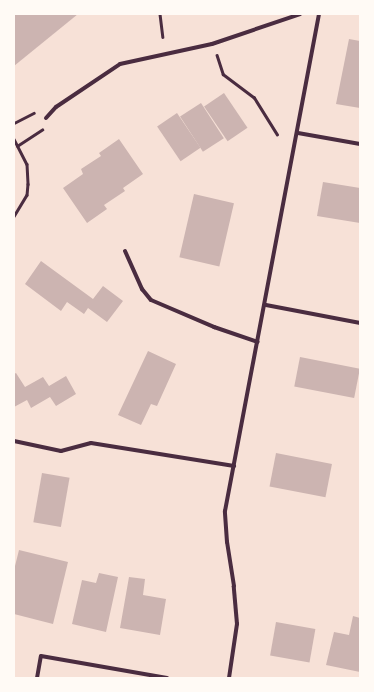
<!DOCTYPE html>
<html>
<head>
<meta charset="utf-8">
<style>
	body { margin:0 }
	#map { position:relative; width:374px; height:692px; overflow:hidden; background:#f7e1d7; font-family:"Zilla Slab",serif }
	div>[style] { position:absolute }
	.building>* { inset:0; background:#ccb4b1; transform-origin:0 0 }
	.path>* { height:2.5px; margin:-1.25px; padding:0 1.25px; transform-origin:1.25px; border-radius:1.25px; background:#4a2c40 }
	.minor>* { height:4px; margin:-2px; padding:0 2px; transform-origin:2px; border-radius:2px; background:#4a2c40 }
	span { translate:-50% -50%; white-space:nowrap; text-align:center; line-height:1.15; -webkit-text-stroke:3.5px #fffaf5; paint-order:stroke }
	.frame { position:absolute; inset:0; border:15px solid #fffaf5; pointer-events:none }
</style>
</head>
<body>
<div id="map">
	<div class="building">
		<i style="clip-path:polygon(14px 14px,78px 14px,14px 66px)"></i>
		<i style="clip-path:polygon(349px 39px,360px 41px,360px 108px,336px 104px)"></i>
		<i style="left:224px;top:93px;width:42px;height:24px;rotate:56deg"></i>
		<i style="left:201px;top:103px;width:42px;height:25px;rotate:57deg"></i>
		<i style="left:177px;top:113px;width:42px;height:24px;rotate:56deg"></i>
		<i style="clip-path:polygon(119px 139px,143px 174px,123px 188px,125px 191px,104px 205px,107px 209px,87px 223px,63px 188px,83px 174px,81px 169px,101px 156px,99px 153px)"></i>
		<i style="clip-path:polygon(323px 182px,360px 188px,360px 223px,317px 216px)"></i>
		<i style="left:194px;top:194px;width:41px;height:65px;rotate:13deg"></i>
		<i style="clip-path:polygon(41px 261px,93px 299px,103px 286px,123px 301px,107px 322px,88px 308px,84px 314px,67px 302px,61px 311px,25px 284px)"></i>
		<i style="clip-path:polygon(148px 351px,176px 364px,157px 406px,151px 404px,141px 425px,118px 415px)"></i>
		<i style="left:300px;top:357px;width:61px;height:30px;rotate:11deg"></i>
		<i style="clip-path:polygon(16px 373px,25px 387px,43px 377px,49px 386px,66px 376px,76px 394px,56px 406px,50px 397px,31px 408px,27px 400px,14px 407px,14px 374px)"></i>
		<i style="left:276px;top:453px;width:57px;height:34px;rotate:11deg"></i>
		<i style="left:42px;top:473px;width:28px;height:50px;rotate:10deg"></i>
		<i style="clip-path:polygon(19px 550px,68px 562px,53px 624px,14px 614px,14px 570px)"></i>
		<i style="clip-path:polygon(99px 573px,118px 577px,106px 632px,72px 624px,82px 580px,96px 583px)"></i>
		<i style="clip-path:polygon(129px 577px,145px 579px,143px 595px,166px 599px,160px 635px,120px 628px)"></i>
		<i style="clip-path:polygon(353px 616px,360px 618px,360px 672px,326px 665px,334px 632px,349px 635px)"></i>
		<i style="left:276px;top:622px;width:40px;height:34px;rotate:10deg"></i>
	</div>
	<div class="path">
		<i style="left:160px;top:14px;width:23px;rotate:83deg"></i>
		<i style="left:217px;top:55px;width:20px;rotate:72deg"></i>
		<i style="left:223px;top:74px;width:39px;rotate:37deg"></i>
		<i style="left:254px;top:97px;width:44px;rotate:58.1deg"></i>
		<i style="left:14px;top:123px;width:22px;rotate:-27deg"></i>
		<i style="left:14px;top:139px;width:28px;rotate:63deg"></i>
		<i style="left:27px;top:164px;width:20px;rotate:87deg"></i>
		<i style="left:28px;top:184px;width:11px;rotate:95deg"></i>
		<i style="left:27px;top:195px;width:26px;rotate:121deg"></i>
		<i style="left:17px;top:146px;width:30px;rotate:-33deg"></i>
	</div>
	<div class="minor">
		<i style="left:46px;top:118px;width:15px;rotate:-48deg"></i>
		<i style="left:56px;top:107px;width:77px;rotate:-33.9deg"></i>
		<i style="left:120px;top:64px;width:94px;rotate:-12.3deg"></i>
		<i style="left:212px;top:44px;width:93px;rotate:-18.8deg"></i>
		<i style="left:298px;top:133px;width:63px;rotate:10.1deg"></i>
		<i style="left:125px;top:251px;width:42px;rotate:65.9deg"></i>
		<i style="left:142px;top:289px;width:14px;rotate:51deg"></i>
		<i style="left:151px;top:300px;width:69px;rotate:23.2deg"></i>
		<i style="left:214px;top:327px;width:46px;rotate:18.8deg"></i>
		<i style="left:266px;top:305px;width:96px;rotate:10.8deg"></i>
		<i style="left:14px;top:441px;width:48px;rotate:12deg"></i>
		<i style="left:61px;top:451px;width:31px;rotate:-15deg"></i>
		<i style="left:91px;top:443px;width:145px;rotate:9.1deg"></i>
		<i style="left:37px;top:678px;width:22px;rotate:-80deg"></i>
		<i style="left:41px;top:656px;width:128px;rotate:9.9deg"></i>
		<i style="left:229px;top:678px;width:55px;rotate:-81.6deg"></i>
		<i style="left:237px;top:624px;width:38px;rotate:-95deg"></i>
		<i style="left:234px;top:586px;width:45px;rotate:-99deg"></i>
		<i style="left:227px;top:542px;width:31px;rotate:-94deg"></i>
		<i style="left:225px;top:511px;width:506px;rotate:-79.29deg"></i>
	</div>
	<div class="frame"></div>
</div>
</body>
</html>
